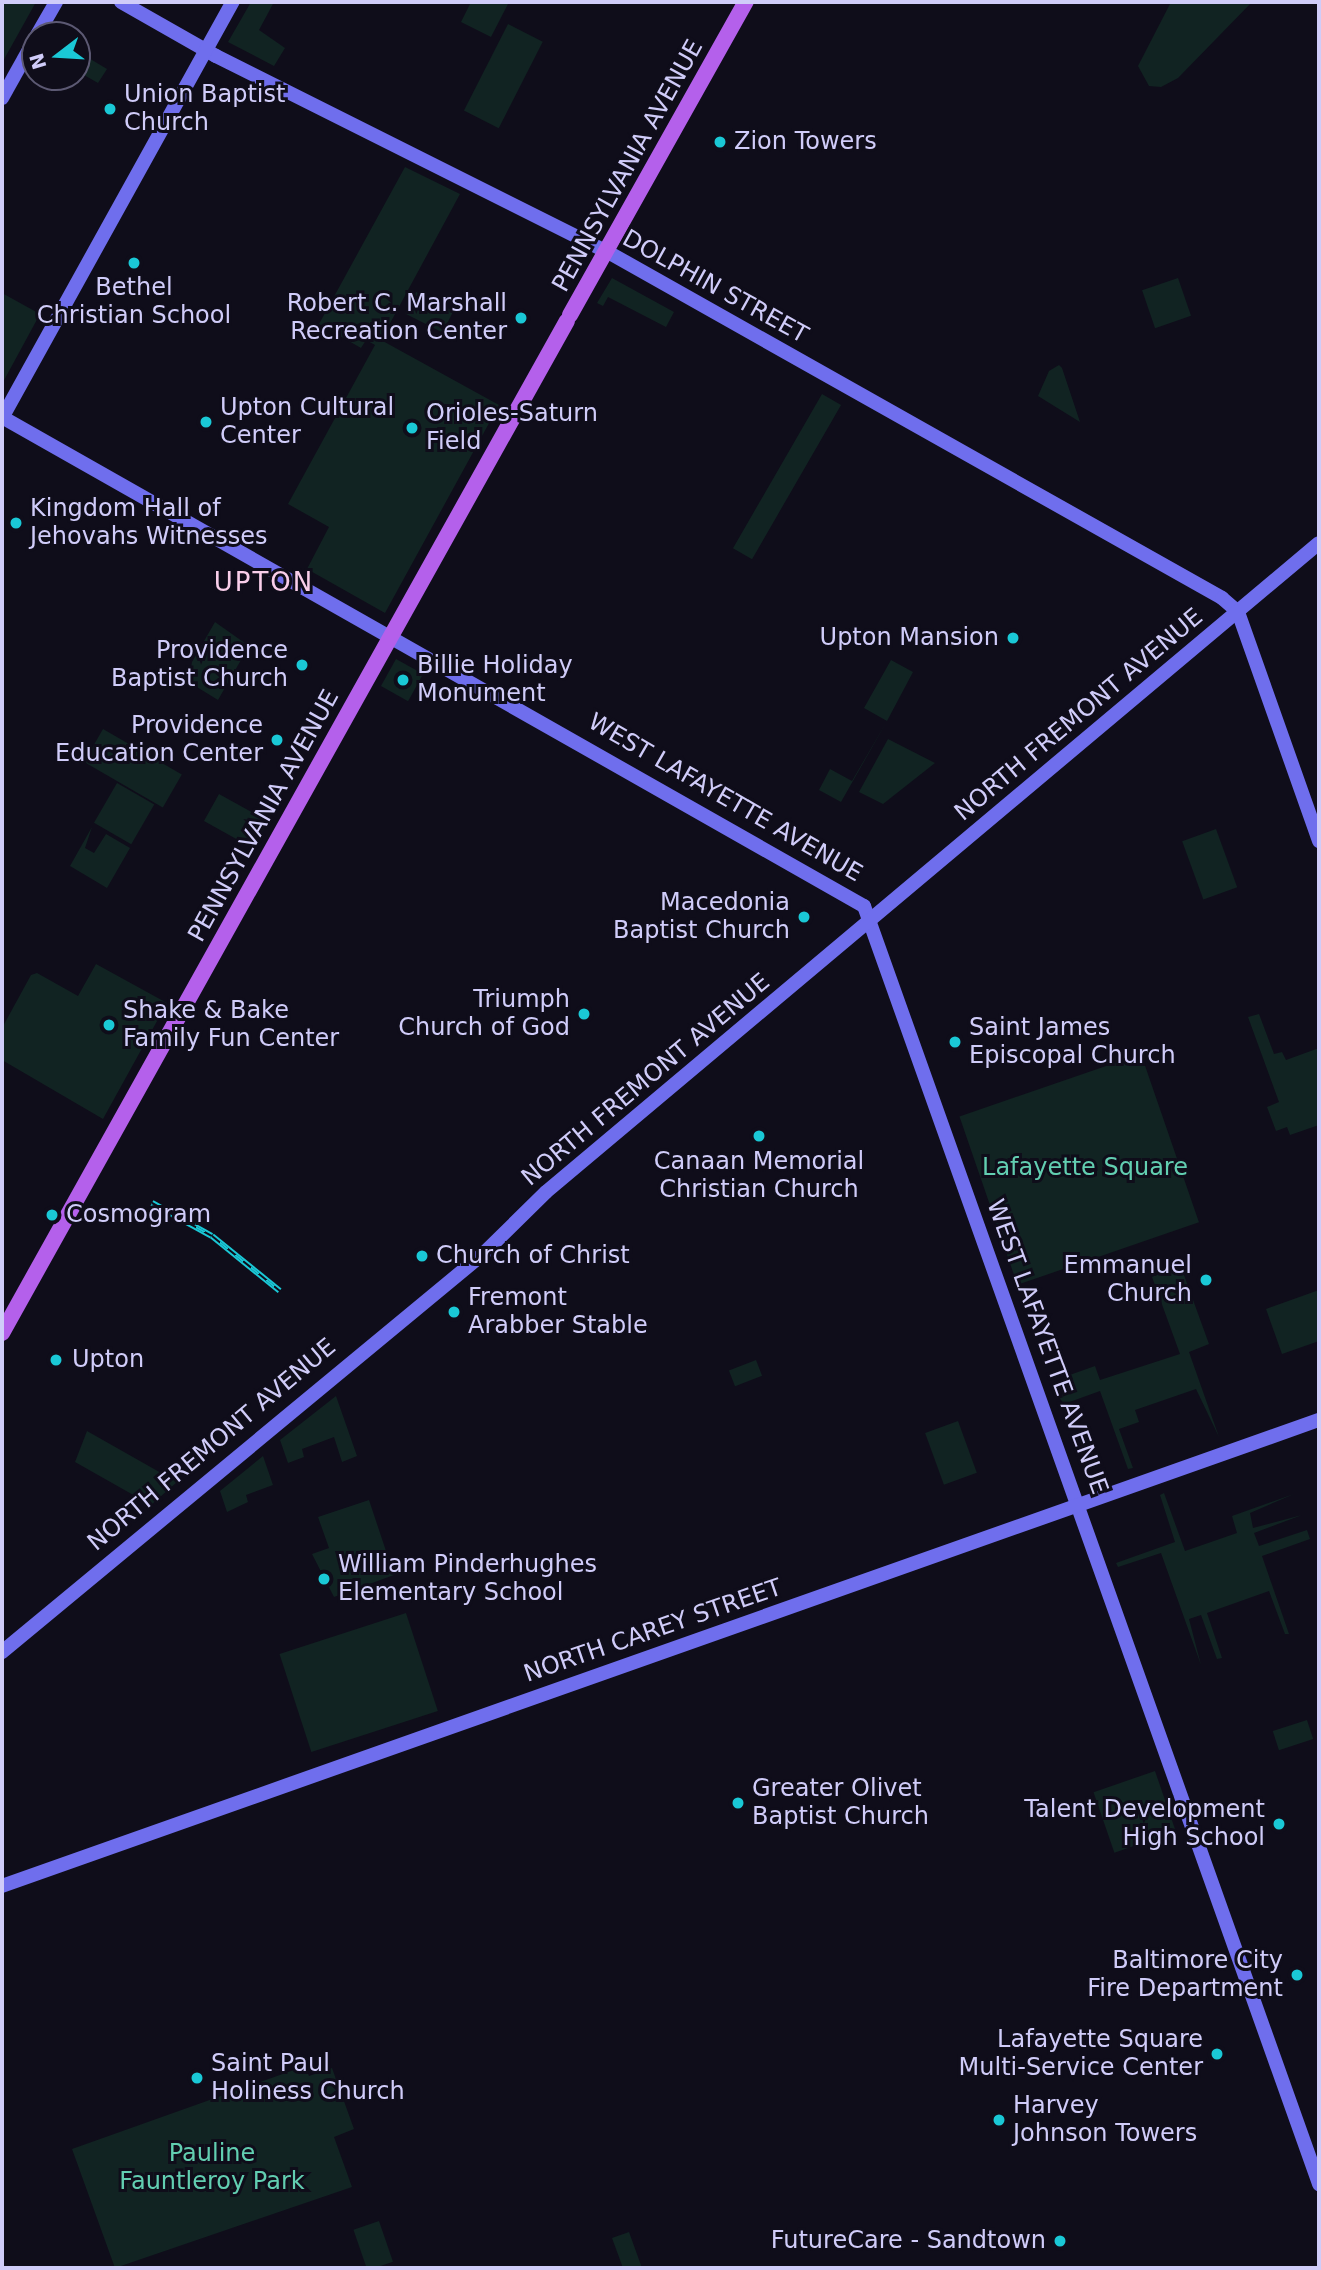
<!DOCTYPE html>
<html>
<head>
<meta charset="utf-8">
<style>
	body { margin:0 }
	#map { position:relative; width:1321px; height:2270px; overflow:hidden; background:#0f0d1a; font-family:"DejaVu Sans",sans-serif }
	div>[style] { position:absolute }
	.green>* { inset:0; background:#112322; transform-origin:0 0 }
	.secondary>* { height:14px; margin:-7px; padding:0 7px; transform-origin:7px; border-radius:7px; background:#6f6eed }
	.primary>* { height:16px; margin:-8px; padding:0 8px; transform-origin:8px; border-radius:8px; background:#b460eb }
	.rail>* { height:6px; margin-top:-3px; transform-origin:0; background:repeating-linear-gradient(90deg,#0f0d1a 0 10px,#1ac8d6 0 20px); box-sizing:border-box; border-block:2px solid #1ac8d6 }
	.dots>* { width:19px; height:19px; translate:-50% -50%; box-sizing:border-box; border:4px solid #0f0d1a; border-radius:50% }
	span { translate:-50% -50%; white-space:nowrap; text-align:center; line-height:1.15; -webkit-text-stroke:6px #0f0d1a; paint-order:stroke }
	.poi-label { font-size:24px; color:#d0ccf9 }
	.left { translate:0 -50%; text-align:left }
	.right { translate:-100% -50%; text-align:right }
	.street-label { font-size:24px; color:#d0ccf9 }
	.park-label { font-size:24px; color:#62ceb1 }
	.neighbourhood-label { font-size:26px; color:#f9ceea; letter-spacing:2px }
	.frame { position:absolute; inset:0; border:4px solid #d0ccf9; pointer-events:none }
	.north { position:absolute; left:21px; top:21px; width:70px; height:70px; box-sizing:border-box; background:#0f0d1a; border:2px solid #5c5973; border-radius:50%; rotate:253deg; font-size:19px; font-weight:700; line-height:28px; text-align:center; color:#d0ccf9 }
	.north::after { content:''; display:block; margin:auto; width:24px; height:32px; background:#1ac8d6; clip-path:polygon(50% 0,100% 100%,50% 72%,0 100%) }
</style>
</head>
<body>
<div id="map">
	<div class="green">
		<i style="clip-path:polygon(2px 2px,36px 2px,2px 63px)"></i>
		<i style="clip-path:polygon(251px 2px,274px 2px,259px 30px,285px 48px,274px 66px,228px 42px)"></i>
		<i style="clip-path:polygon(471px 2px,509px 2px,491px 37px,461px 22px)"></i>
		<i style="clip-path:polygon(1171px 2px,1252px 2px,1178px 78px,1161px 87px,1149px 86px,1138px 66px)"></i>
		<i style="left:508px;top:24px;width:39px;height:97px;rotate:27deg"></i>
		<i style="clip-path:polygon(77px 51px,107px 69px,98px 83px,77px 71px)"></i>
		<i style="clip-path:polygon(405px 167px,460px 194px,381px 340px,499px 405px,385px 613px,307px 569px,329px 527px,288px 504px,375px 345px,366px 340px,361px 348px,319px 324px)"></i>
		<i style="clip-path:polygon(612px 278px,674px 312px,666px 327px,608px 297px,603px 306px,597px 303px)"></i>
		<i style="left:1178px;top:278px;width:40px;height:38px;rotate:71deg"></i>
		<i style="left:416px;top:292px;width:42px;height:24px;rotate:27deg"></i>
		<i style="clip-path:polygon(2px 293px,40px 314px,2px 384px)"></i>
		<i style="clip-path:polygon(1059px 365px,1062px 368px,1080px 422px,1038px 396px,1049px 371px)"></i>
		<i style="left:822px;top:394px;width:22px;height:178px;rotate:30deg"></i>
		<i style="clip-path:polygon(215px 622px,249px 646px,218px 700px,192px 684px,190px 676px,192px 662px)"></i>
		<i style="left:396px;top:659px;width:31px;height:31px;rotate:29deg"></i>
		<i style="clip-path:polygon(891px 660px,913px 672px,887px 721px,841px 802px,819px 790px,830px 769px,852px 781px,887px 721px,864px 708px)"></i>
		<i style="left:103px;top:729px;width:91px;height:38px;rotate:30deg"></i>
		<i style="clip-path:polygon(888px 739px,935px 763px,883px 804px,859px 792px)"></i>
		<i style="left:117px;top:783px;width:43px;height:46px;rotate:30deg"></i>
		<i style="left:219px;top:794px;width:56px;height:31px;rotate:29deg"></i>
		<i style="clip-path:polygon(92px 827px,85px 848px,94px 853px,106px 834px,130px 848px,107px 888px,70px 866px)"></i>
		<i style="left:1216px;top:829px;width:62px;height:36px;rotate:70deg"></i>
		<i style="clip-path:polygon(96px 964px,167px 1003px,103px 1119px,2px 1060px,2px 1028px,31px 975px,37px 973px,78px 996px)"></i>
		<i style="clip-path:polygon(1259px 1014px,1274px 1054px,1282px 1052px,1286px 1060px,1319px 1048px,1319px 1125px,1290px 1135px,1287px 1127px,1276px 1131px,1267px 1107px,1279px 1102px,1248px 1017px)"></i>
		<i style="left:1141px;top:1054px;width:178px;height:192px;rotate:71deg"></i>
		<i style="clip-path:polygon(1180px 1264px,1209px 1344px,1189px 1352px,1219px 1437px,1196px 1389px,1135px 1410px,1139px 1422px,1119px 1429px,1133px 1468px,1128px 1469px,1100px 1391px,1064px 1404px,1058px 1396px,1069px 1392px,1064px 1377px,1095px 1366px,1100px 1380px,1180px 1354px,1152px 1277px)"></i>
		<i style="clip-path:polygon(1319px 1290px,1319px 1341px,1282px 1354px,1266px 1309px)"></i>
		<i style="left:756px;top:1360px;width:17px;height:29px;rotate:69deg"></i>
		<i style="clip-path:polygon(336px 1396px,357px 1456px,342px 1462px,334px 1437px,302px 1449px,304px 1457px,288px 1463px,280px 1440px)"></i>
		<i style="left:958px;top:1421px;width:55px;height:35px;rotate:70deg"></i>
		<i style="clip-path:polygon(87px 1431px,177px 1482px,151px 1505px,75px 1462px)"></i>
		<i style="clip-path:polygon(263px 1456px,273px 1485px,246px 1495px,248px 1502px,227px 1512px,220px 1491px)"></i>
		<i style="clip-path:polygon(1164px 1493px,1185px 1551px,1237px 1533px,1232px 1516px,1294px 1494px,1250px 1513px,1253px 1528px,1302px 1515px,1254px 1533px,1259px 1546px,1307px 1530px,1310px 1539px,1262px 1556px,1289px 1634px,1285px 1634px,1269px 1591px,1207px 1613px,1222px 1658px,1217px 1659px,1201px 1615px,1189px 1619px,1201px 1665px,1161px 1553px,1118px 1567px,1116px 1563px,1175px 1542px,1160px 1495px)"></i>
		<i style="clip-path:polygon(369px 1500px,394px 1575px,334px 1597px,312px 1554px,329px 1548px,318px 1517px)"></i>
		<i style="left:406px;top:1613px;width:103px;height:133px;rotate:72deg"></i>
		<i style="left:1307px;top:1720px;width:20px;height:36px;rotate:72deg"></i>
		<i style="left:1155px;top:1771px;width:64px;height:65px;rotate:71deg"></i>
		<i style="clip-path:polygon(305px 2066px,309px 2076px,332px 2068px,354px 2129px,334px 2137px,352px 2187px,115px 2268px,72px 2149px)"></i>
		<i style="left:379px;top:2221px;width:43px;height:27px;rotate:71deg"></i>
		<i style="clip-path:polygon(629px 2232px,642px 2268px,623px 2268px,612px 2238px)"></i>
	</div>
	<div class="secondary">
		<i style="left:121px;top:2px;width:109px;rotate:29.6deg"></i>
		<i style="left:216px;top:56px;width:436px;rotate:26.6deg"></i>
		<i style="left:606px;top:251px;width:707px;rotate:29.39deg"></i>
		<i style="left:1222px;top:598px;width:21px;rotate:41deg"></i>
		<i style="left:1238px;top:612px;width:243px;rotate:70.5deg"></i>
		<i style="left:37px;top:35px;width:38px;rotate:-60deg"></i>
		<i style="left:2px;top:98px;width:68px;rotate:-60.8deg"></i>
		<i style="left:2px;top:417px;width:991px;rotate:29.57deg"></i>
		<i style="left:864px;top:906px;width:1357px;rotate:70.4deg"></i>
		<i style="left:2px;top:418px;width:476px;rotate:-61deg"></i>
		<i style="left:2px;top:1652px;width:624px;rotate:-39.61deg"></i>
		<i style="left:483px;top:1254px;width:88px;rotate:-44.5deg"></i>
		<i style="left:546px;top:1192px;width:1009px;rotate:-40.02deg"></i>
		<i style="left:2px;top:1886px;width:1397px;rotate:-19.49deg"></i>
	</div>
	<div class="primary">
		<i style="left:570px;top:315px;width:359px;rotate:-60.7deg"></i>
		<i style="left:2px;top:1333px;width:1159px;rotate:-60.83deg"></i>
	</div>
	<div class="rail">
		<i style="left:152px;top:1203px;width:68px;rotate:28.8deg"></i>
		<i style="left:212px;top:1236px;width:87px;rotate:39deg"></i>
	</div>
	<div class="dots">
		<i style="left:110px;top:109px;background:#1ac8d6"></i>
		<i style="left:720px;top:142px;background:#1ac8d6"></i>
		<i style="left:134px;top:263px;background:#1ac8d6"></i>
		<i style="left:521px;top:318px;background:#1ac8d6"></i>
		<i style="left:206px;top:422px;background:#1ac8d6"></i>
		<i style="left:412px;top:428px;background:#1ac8d6"></i>
		<i style="left:16px;top:523px;background:#1ac8d6"></i>
		<i style="left:1013px;top:638px;background:#1ac8d6"></i>
		<i style="left:302px;top:665px;background:#1ac8d6"></i>
		<i style="left:403px;top:680px;background:#1ac8d6"></i>
		<i style="left:277px;top:740px;background:#1ac8d6"></i>
		<i style="left:804px;top:917px;background:#1ac8d6"></i>
		<i style="left:584px;top:1014px;background:#1ac8d6"></i>
		<i style="left:109px;top:1025px;background:#1ac8d6"></i>
		<i style="left:955px;top:1042px;background:#1ac8d6"></i>
		<i style="left:759px;top:1136px;background:#1ac8d6"></i>
		<i style="left:52px;top:1215px;background:#1ac8d6"></i>
		<i style="left:422px;top:1256px;background:#1ac8d6"></i>
		<i style="left:1206px;top:1280px;background:#1ac8d6"></i>
		<i style="left:454px;top:1312px;background:#1ac8d6"></i>
		<i style="left:56px;top:1360px;background:#1ac8d6"></i>
		<i style="left:324px;top:1579px;background:#1ac8d6"></i>
		<i style="left:738px;top:1803px;background:#1ac8d6"></i>
		<i style="left:1279px;top:1824px;background:#1ac8d6"></i>
		<i style="left:1297px;top:1975px;background:#1ac8d6"></i>
		<i style="left:1217px;top:2054px;background:#1ac8d6"></i>
		<i style="left:197px;top:2078px;background:#1ac8d6"></i>
		<i style="left:999px;top:2120px;background:#1ac8d6"></i>
		<i style="left:1060px;top:2241px;background:#1ac8d6"></i>
	</div>
	<div class="poi-label">
		<span class="left" style="left:124px;top:109px">Union Baptist<br>Church</span>
		<span class="left" style="left:734px;top:142px">Zion Towers</span>
		<span style="left:134px;top:302px">Bethel<br>Christian School</span>
		<span class="right" style="left:507px;top:318px">Robert C. Marshall<br>Recreation Center</span>
		<span class="left" style="left:220px;top:422px">Upton Cultural<br>Center</span>
		<span class="left" style="left:426px;top:428px">Orioles-Saturn<br>Field</span>
		<span class="left" style="left:30px;top:523px">Kingdom Hall of<br>Jehovahs Witnesses</span>
		<span class="right" style="left:999px;top:638px">Upton Mansion</span>
		<span class="right" style="left:288px;top:665px">Providence<br>Baptist Church</span>
		<span class="left" style="left:417px;top:680px">Billie Holiday<br>Monument</span>
		<span class="right" style="left:263px;top:740px">Providence<br>Education Center</span>
		<span class="right" style="left:790px;top:917px">Macedonia<br>Baptist Church</span>
		<span class="right" style="left:570px;top:1014px">Triumph<br>Church of God</span>
		<span class="left" style="left:123px;top:1025px">Shake &amp; Bake<br>Family Fun Center</span>
		<span class="left" style="left:969px;top:1042px">Saint James<br>Episcopal Church</span>
		<span style="left:759px;top:1176px">Canaan Memorial<br>Christian Church</span>
		<span class="left" style="left:66px;top:1215px">Cosmogram</span>
		<span class="left" style="left:436px;top:1256px">Church of Christ</span>
		<span class="right" style="left:1192px;top:1280px">Emmanuel<br>Church</span>
		<span class="left" style="left:468px;top:1312px">Fremont<br>Arabber Stable</span>
		<span class="left" style="left:72px;top:1360px">Upton</span>
		<span class="left" style="left:338px;top:1579px">William Pinderhughes<br>Elementary School</span>
		<span class="left" style="left:752px;top:1803px">Greater Olivet<br>Baptist Church</span>
		<span class="right" style="left:1265px;top:1824px">Talent Development<br>High School</span>
		<span class="right" style="left:1283px;top:1975px">Baltimore City<br>Fire Department</span>
		<span class="right" style="left:1203px;top:2054px">Lafayette Square<br>Multi-Service Center</span>
		<span class="left" style="left:211px;top:2078px">Saint Paul<br>Holiness Church</span>
		<span class="left" style="left:1013px;top:2120px">Harvey<br>Johnson Towers</span>
		<span class="right" style="left:1046px;top:2241px">FutureCare - Sandtown</span>
	</div>
	<div class="street-label">
		<span style="left:628px;top:166px;rotate:-61deg">PENNSYLVANIA AVENUE</span>
		<span style="left:715px;top:287px;rotate:29deg">DOLPHIN STREET</span>
		<span style="left:1079px;top:715px;rotate:-40deg">NORTH FREMONT AVENUE</span>
		<span style="left:725px;top:798px;rotate:30deg">WEST LAFAYETTE AVENUE</span>
		<span style="left:264px;top:816px;rotate:-61deg">PENNSYLVANIA AVENUE</span>
		<span style="left:646px;top:1080px;rotate:-40deg">NORTH FREMONT AVENUE</span>
		<span style="left:1047px;top:1347px;rotate:70deg">WEST LAFAYETTE AVENUE</span>
		<span style="left:212px;top:1445px;rotate:-40deg">NORTH FREMONT AVENUE</span>
		<span style="left:653px;top:1631px;rotate:-19deg">NORTH CAREY STREET</span>
	</div>
	<div class="park-label">
		<span style="left:1085px;top:1168px">Lafayette Square</span>
		<span style="left:212px;top:2168px">Pauline<br>Fauntleroy Park</span>
	</div>
	<div class="neighbourhood-label">
		<span style="left:264px;top:583px">UPTON</span>
	</div>
	<div class="frame"></div>
	<div class="north">N</div>
</div>
</body>
</html>
